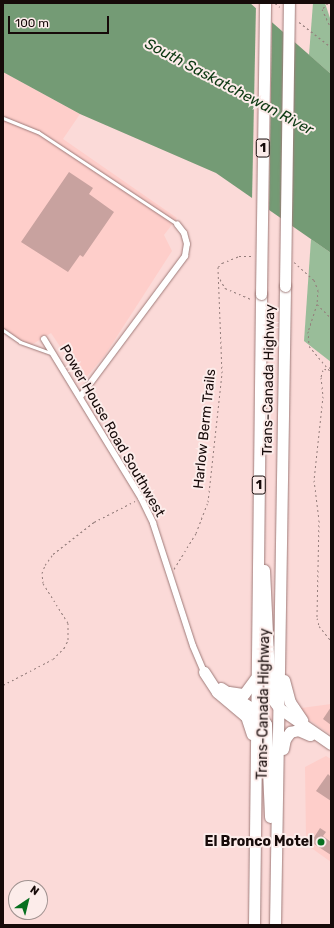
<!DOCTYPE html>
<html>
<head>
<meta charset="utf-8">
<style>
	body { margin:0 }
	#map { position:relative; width:334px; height:928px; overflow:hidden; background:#fbdad8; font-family:Rubik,sans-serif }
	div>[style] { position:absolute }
	.built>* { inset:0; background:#fececa }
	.green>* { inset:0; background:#99bd99 }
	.water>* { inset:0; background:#749b75 }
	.pier>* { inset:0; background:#fbdad8 }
	.building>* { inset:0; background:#c8a29f }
	.path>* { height:1px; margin-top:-0.5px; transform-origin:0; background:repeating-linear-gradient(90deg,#947d7b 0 2px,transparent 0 5px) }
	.roads { filter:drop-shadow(0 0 1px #9f7b79) drop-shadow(0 0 1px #9f7b79) }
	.lane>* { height:3px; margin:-1.5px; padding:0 1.5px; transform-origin:1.5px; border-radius:1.5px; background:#fff }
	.street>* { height:6px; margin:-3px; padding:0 3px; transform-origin:3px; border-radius:3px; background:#fff }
	.highway>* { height:11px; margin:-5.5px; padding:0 5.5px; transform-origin:5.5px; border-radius:5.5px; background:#fff }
	.bridges { filter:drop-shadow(0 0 1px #9f7b79) drop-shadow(0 0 1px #9f7b79) }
	.highway-bridge>* { height:11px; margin:-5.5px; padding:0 5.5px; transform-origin:5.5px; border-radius:5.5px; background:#fff }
	.dots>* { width:11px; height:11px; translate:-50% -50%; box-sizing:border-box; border:2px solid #fcecea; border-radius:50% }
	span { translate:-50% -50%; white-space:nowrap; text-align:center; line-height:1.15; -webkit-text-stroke:4px #fcecea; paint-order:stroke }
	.shield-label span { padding:1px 3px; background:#fcecea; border:1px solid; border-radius:3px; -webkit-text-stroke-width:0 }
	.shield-label { font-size:13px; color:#160a09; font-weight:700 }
	.street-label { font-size:14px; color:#160a09 }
	.poi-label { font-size:14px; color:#160a09; font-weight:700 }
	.right { translate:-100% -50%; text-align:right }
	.water-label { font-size:15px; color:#0c3912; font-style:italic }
	.frame { position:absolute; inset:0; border:4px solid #160a09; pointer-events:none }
	.north { position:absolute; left:8px; top:880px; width:40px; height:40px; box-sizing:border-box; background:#fcecea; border:1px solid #a09290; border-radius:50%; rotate:35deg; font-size:11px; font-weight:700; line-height:16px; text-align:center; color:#160a09 }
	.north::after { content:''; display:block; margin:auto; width:14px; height:18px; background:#077020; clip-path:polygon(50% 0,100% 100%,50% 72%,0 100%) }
	.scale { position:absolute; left:8px; top:16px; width:101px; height:18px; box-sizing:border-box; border:2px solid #160a09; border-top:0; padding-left:5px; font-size:12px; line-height:14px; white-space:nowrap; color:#160a09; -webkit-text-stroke:3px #fcecea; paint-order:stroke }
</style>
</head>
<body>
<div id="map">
	<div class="built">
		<i style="clip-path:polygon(3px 72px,80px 114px,63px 139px,177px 218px,164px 235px,172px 251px,105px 355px,83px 381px,51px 333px,28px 347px,3px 329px)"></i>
		<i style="clip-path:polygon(331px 704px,331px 735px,294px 709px)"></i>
		<i style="clip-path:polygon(326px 756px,331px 759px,331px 862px,310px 847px,313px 844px,306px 839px,305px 767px)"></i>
	</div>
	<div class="green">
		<i style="clip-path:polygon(313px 3px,325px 3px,331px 21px,331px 74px,309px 55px)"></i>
		<i style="clip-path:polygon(311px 239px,331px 253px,331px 362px,304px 341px)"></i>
	</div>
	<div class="water">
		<i style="clip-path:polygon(3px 3px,250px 3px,331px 74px,331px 253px,216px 173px,80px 114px,3px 72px)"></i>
	</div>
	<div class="pier">
		<i style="clip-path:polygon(256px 5px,272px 19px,269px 212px,252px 201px)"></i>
	</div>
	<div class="building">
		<i style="clip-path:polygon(69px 172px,93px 188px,89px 194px,114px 212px,83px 257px,80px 255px,68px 272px,21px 242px)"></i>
		<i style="clip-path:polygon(331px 707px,331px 725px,323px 719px)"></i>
		<i style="clip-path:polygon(328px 774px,331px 777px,331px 801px,316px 791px)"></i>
		<i style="clip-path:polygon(320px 828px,326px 832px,323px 836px,331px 842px,331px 855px,311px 842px)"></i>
	</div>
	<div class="path">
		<i style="left:275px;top:3px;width:6px;rotate:39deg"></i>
		<i style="left:328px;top:3px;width:8px;rotate:135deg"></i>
		<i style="left:322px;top:9px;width:21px;rotate:65deg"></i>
		<i style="left:299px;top:22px;width:41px;rotate:38deg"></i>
		<i style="left:294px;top:262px;width:27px;rotate:42deg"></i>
		<i style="left:314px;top:280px;width:11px;rotate:68deg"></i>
		<i style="left:318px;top:290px;width:14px;rotate:94deg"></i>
		<i style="left:317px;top:304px;width:20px;rotate:45deg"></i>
		<i style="left:220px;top:279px;width:10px;rotate:61deg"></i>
		<i style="left:225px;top:288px;width:28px;rotate:23deg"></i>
		<i style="left:317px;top:304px;width:28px;rotate:108deg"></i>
		<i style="left:308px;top:331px;width:15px;rotate:86deg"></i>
		<i style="left:309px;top:346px;width:34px;rotate:50deg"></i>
		<i style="left:331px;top:367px;width:9px;rotate:159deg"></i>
		<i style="left:323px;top:370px;width:7px;rotate:106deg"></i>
		<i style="left:321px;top:377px;width:19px;rotate:84deg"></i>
		<i style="left:323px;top:396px;width:84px;rotate:96.1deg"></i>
		<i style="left:314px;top:480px;width:40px;rotate:82.9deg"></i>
		<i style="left:319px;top:520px;width:98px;rotate:91.2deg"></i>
		<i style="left:317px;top:618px;width:8px;rotate:76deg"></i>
		<i style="left:319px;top:626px;width:19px;rotate:51deg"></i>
		<i style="left:174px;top:569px;width:42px;rotate:-58.6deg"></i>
		<i style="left:196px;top:533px;width:33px;rotate:-69deg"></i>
		<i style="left:208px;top:502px;width:130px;rotate:-83.8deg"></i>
		<i style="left:222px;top:373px;width:106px;rotate:-92.2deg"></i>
		<i style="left:218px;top:267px;width:6px;rotate:-45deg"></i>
		<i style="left:222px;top:263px;width:18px;rotate:-22deg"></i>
		<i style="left:239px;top:256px;width:13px"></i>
		<i style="left:3px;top:685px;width:56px;rotate:-27.5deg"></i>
		<i style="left:53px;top:659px;width:16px;rotate:-45deg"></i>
		<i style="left:64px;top:648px;width:9px;rotate:-63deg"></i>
		<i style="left:68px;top:640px;width:17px;rotate:-90deg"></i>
		<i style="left:68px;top:623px;width:47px;rotate:-122deg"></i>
		<i style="left:43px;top:583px;width:10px;rotate:-96deg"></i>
		<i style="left:42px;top:573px;width:9px;rotate:-69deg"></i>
		<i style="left:45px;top:565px;width:14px;rotate:-54deg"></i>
		<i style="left:53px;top:554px;width:52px;rotate:-38deg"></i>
		<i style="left:94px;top:522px;width:46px;rotate:-27.1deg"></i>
	</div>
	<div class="roads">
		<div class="lane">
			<i style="left:3px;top:118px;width:38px;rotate:22deg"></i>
			<i style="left:38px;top:132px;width:167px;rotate:33.5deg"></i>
			<i style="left:3px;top:330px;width:21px;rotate:35deg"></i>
			<i style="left:20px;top:342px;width:32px;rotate:20deg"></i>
		</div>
		<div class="street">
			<i style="left:44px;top:339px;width:186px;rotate:58.6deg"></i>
			<i style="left:141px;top:498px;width:28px;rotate:64deg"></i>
			<i style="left:153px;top:523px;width:129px;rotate:72deg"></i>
			<i style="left:193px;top:646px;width:28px;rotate:67deg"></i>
			<i style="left:80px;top:397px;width:176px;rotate:-53.3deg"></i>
			<i style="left:185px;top:256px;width:12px;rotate:-81deg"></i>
			<i style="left:187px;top:244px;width:11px;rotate:-105deg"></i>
			<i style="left:184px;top:233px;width:11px;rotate:-128deg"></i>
		</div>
		<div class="highway">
			<i style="left:264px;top:570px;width:126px;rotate:87.3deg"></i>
			<i style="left:270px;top:696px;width:15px;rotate:53deg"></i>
			<i style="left:279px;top:708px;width:63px;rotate:34.7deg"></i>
			<i style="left:204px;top:672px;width:24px;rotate:57deg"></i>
			<i style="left:217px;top:692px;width:38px;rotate:40deg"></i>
			<i style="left:246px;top:716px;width:19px;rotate:72deg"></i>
			<i style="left:284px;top:680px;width:23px;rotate:75deg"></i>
			<i style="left:290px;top:702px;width:22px;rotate:56deg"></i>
			<i style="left:221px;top:688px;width:42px;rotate:33.3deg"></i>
			<i style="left:256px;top:711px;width:16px;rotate:52deg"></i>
			<i style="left:266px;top:724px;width:93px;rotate:87.5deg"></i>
			<i style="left:229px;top:692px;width:15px;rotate:8deg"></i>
			<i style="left:244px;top:694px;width:19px;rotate:-54deg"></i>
			<i style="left:283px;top:749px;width:10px;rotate:-79deg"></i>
			<i style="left:285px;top:739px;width:9px;rotate:-54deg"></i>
			<i style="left:290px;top:732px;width:8px;rotate:-14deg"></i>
			<i style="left:298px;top:730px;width:13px;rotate:23deg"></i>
			<i style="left:254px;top:925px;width:631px;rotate:-89.36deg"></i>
			<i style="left:275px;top:925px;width:639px;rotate:-89.1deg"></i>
		</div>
	</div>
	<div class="bridges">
		<div class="highway-bridge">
			<i style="left:285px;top:286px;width:283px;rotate:-89.2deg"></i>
			<i style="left:261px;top:294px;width:291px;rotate:-89.2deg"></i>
		</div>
	</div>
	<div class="dots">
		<i style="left:321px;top:842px;background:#077020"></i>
	</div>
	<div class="shield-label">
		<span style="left:263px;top:148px">1</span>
		<span style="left:259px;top:485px">1</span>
	</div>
	<div class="street-label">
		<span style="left:269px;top:380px;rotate:-89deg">Trans-Canada Highway</span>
		<span style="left:205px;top:429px;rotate:-84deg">Harlow Berm Trails</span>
		<span style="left:112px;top:431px;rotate:60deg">Power House Road Southwest</span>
		<span style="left:264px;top:704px;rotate:-89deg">Trans-Canada Highway</span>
	</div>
	<div class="poi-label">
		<span class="right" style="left:313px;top:842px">El Bronco Motel</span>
	</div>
	<div class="water-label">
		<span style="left:229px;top:87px;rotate:28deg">South Saskatchewan River</span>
	</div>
	<div class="frame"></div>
	<div class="north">N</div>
	<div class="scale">100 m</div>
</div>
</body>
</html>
